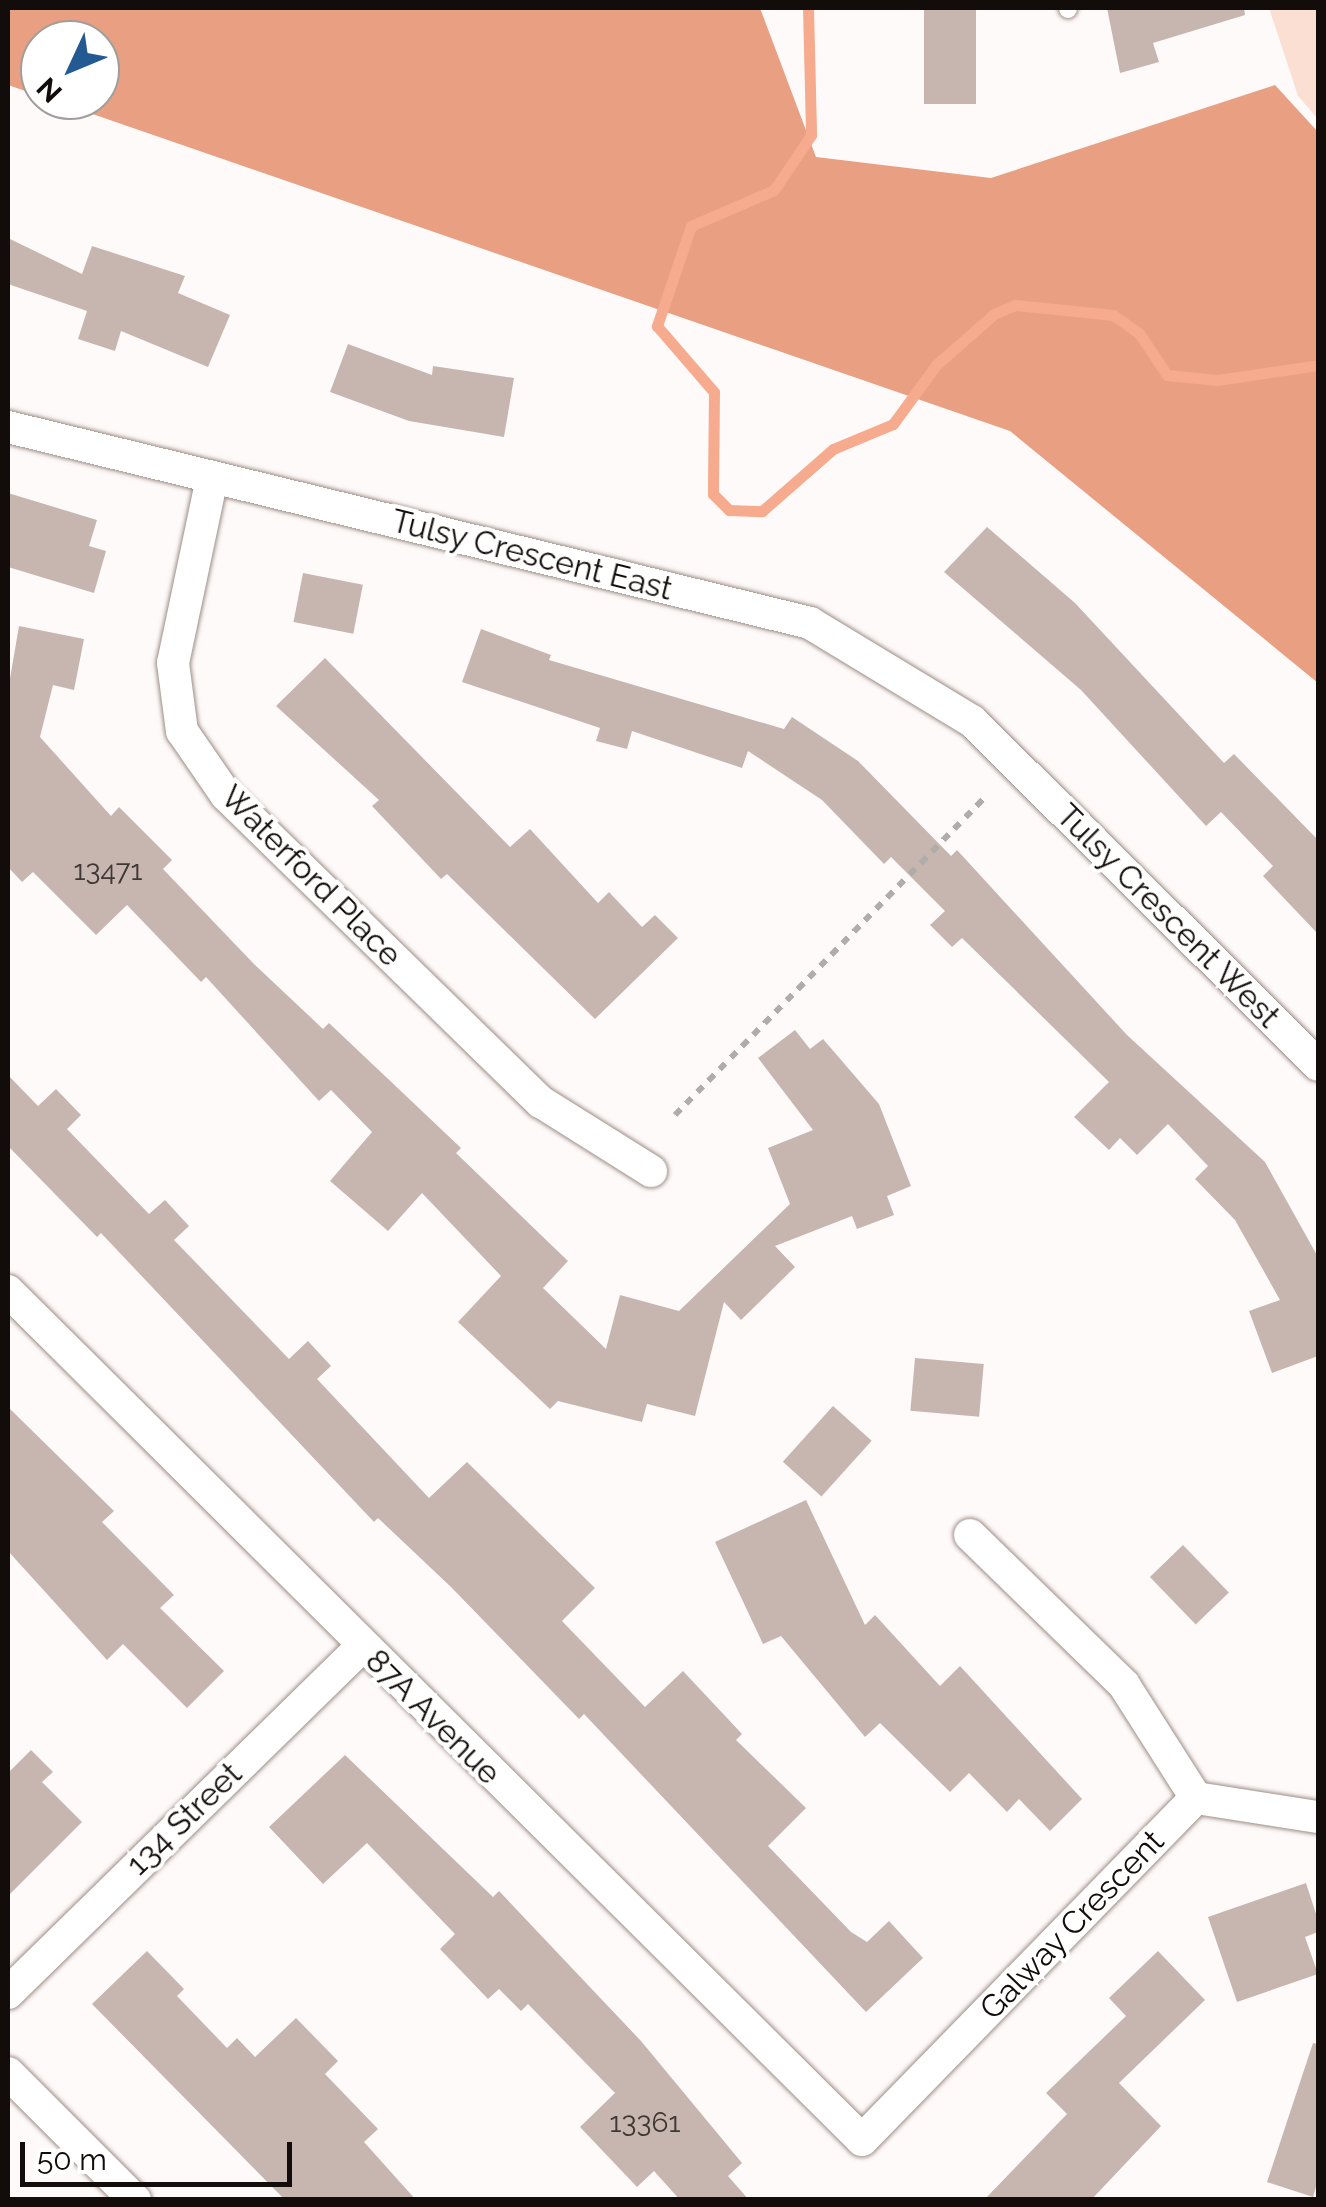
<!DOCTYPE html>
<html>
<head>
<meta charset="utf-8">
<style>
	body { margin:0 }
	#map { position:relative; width:1326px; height:2207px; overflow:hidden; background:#fefaf9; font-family:Raleway,sans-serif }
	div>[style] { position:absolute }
	.green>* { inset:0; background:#fcdfd3 }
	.forest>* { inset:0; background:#e99f82 }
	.stream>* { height:11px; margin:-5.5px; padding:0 5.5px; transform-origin:5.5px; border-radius:5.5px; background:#f6ab8e }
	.building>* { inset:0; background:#c7b6b0; transform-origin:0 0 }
	.path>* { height:6px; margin-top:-3px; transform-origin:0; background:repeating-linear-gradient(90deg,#b0acaa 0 8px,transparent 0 16px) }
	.roads { filter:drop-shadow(0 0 2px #9c8d87) drop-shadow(0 0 2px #9c8d87) }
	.service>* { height:18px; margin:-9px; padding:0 9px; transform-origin:9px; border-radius:9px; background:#fff }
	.minor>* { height:32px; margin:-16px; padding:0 16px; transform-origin:16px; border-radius:16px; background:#fff }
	span { translate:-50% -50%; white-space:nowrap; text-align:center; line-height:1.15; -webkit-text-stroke:8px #fff; paint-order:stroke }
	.number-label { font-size:28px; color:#3f3734 }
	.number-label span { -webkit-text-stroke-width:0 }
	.street-label { font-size:32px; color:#120d0b }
	.frame { position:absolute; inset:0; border:10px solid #120d0b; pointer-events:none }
	.north { position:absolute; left:20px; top:20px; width:100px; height:100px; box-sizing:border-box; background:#fff; border:2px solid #a09e9d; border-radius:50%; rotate:226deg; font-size:28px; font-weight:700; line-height:40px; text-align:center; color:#120d0b }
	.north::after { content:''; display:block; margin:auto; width:35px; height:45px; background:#235a92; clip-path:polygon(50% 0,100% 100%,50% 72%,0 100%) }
	.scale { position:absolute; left:20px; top:2142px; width:272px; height:45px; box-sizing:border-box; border:5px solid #120d0b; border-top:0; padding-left:12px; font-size:30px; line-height:35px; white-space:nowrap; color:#120d0b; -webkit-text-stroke:8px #fff; paint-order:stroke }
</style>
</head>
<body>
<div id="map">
	<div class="green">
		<i style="clip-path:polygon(1269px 8px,1318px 8px,1318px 119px,1298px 96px)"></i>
	</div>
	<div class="forest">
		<i style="clip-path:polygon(8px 8px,760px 8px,816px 157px,991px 178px,1275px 85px,1318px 132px,1318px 683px,1010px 431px,52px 100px,100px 100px,100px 40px,40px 40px,40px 96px,8px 85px)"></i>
	</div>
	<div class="stream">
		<i style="left:808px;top:8px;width:127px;rotate:88.6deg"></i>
		<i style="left:811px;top:135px;width:66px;rotate:123.9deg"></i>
		<i style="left:774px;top:190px;width:90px;rotate:156.6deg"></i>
		<i style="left:691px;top:226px;width:106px;rotate:108.8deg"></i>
		<i style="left:657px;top:326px;width:87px;rotate:49.2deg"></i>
		<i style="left:714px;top:392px;width:102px;rotate:90.6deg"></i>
		<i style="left:713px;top:494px;width:23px;rotate:45deg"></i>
		<i style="left:729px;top:510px;width:33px;rotate:2deg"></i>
		<i style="left:762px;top:511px;width:94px;rotate:-41.1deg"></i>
		<i style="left:833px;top:449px;width:65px;rotate:-22.6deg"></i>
		<i style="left:893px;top:424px;width:73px;rotate:-53.9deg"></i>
		<i style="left:936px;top:365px;width:77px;rotate:-41.3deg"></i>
		<i style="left:994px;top:314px;width:23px;rotate:-23deg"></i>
		<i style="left:1015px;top:305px;width:99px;rotate:5.8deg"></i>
		<i style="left:1113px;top:315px;width:32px;rotate:35deg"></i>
		<i style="left:1139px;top:333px;width:50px;rotate:56.3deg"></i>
		<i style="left:1167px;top:375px;width:50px;rotate:5.7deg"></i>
		<i style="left:1217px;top:380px;width:102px;rotate:-8.4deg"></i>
	</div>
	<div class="building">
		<i style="left:924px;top:8px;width:52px;height:96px"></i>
		<i style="clip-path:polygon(1107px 8px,1244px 8px,1245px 15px,1153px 43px,1159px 62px,1120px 73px)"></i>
		<i style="clip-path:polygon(8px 238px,82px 274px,92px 246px,185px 276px,178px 293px,230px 315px,208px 367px,121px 331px,115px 351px,78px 339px,87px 311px,8px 284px)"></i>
		<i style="clip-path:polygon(348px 344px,432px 375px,433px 366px,514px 378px,504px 437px,409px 421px,330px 392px)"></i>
		<i style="clip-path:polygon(8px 493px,97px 520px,89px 546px,106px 551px,94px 593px,8px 567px)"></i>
		<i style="clip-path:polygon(987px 527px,1075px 603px,1224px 763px,1234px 754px,1318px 840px,1318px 934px,1263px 876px,1273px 866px,1221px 812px,1206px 826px,1081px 690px,944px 572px)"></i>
		<i style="left:303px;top:573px;width:61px;height:50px;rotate:11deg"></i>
		<i style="clip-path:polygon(19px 626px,84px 639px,74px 690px,53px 685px,40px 737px,111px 816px,119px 807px,172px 860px,163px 869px,254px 964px,323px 1029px,329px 1023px,461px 1148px,456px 1153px,568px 1261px,543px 1288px,606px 1349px,620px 1295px,679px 1311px,790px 1204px,768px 1148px,813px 1130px,758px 1058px,795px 1030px,810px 1049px,823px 1039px,879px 1104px,911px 1186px,887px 1196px,894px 1215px,857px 1229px,852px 1216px,775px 1246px,795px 1267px,741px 1320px,724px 1302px,695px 1416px,647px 1404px,642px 1422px,558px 1401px,550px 1409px,458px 1322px,501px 1276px,422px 1193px,388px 1231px,330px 1181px,372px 1132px,331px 1090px,319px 1101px,206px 977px,201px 982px,127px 905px,96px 935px,33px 872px,22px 882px,8px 867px,8px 690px)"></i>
		<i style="clip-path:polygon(481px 629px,551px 655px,549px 660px,784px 729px,792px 717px,858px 761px,951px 856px,957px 850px,1127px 1035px,1265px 1162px,1318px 1257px,1318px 1356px,1272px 1373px,1249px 1311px,1280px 1300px,1235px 1220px,1195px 1179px,1208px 1166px,1168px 1124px,1137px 1155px,1120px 1138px,1109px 1150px,1074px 1117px,1109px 1082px,962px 938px,952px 947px,930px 925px,945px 911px,891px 857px,884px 864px,822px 800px,748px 751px,742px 768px,632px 731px,627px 749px,596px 741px,600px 728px,462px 682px)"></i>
		<i style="clip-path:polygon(325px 658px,510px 847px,530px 829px,598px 903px,609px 892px,642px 927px,655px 915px,678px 938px,595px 1019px,447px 874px,441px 879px,372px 806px,379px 800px,276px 706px)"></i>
		<i style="clip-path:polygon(8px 1075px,38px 1106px,56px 1089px,81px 1115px,67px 1129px,149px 1214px,165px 1200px,189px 1226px,174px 1240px,289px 1359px,308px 1341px,331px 1366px,317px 1379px,429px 1498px,467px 1462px,595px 1588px,562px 1621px,645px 1707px,683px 1671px,742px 1734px,736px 1740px,806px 1808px,768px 1846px,851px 1932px,867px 1942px,889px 1921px,923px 1958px,866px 2012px,584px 1714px,579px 1719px,451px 1587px,378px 1518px,374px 1522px,101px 1233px,97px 1237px,8px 1146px)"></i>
		<i style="left:915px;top:1358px;width:69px;height:53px;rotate:5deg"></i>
		<i style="left:833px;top:1406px;width:52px;height:75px;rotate:42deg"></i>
		<i style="clip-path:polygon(8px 1407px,114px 1511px,102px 1522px,174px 1595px,160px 1608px,224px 1671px,187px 1708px,123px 1644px,107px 1660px,8px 1551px)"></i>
		<i style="clip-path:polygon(806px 1500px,865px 1625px,875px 1615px,940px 1686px,960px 1666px,1082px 1799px,1050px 1831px,1019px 1799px,1007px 1812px,969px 1773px,950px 1792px,880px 1723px,865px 1737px,781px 1636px,763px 1644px,715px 1542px)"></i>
		<i style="left:1183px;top:1545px;width:66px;height:46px;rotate:46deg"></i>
		<i style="clip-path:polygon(31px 1750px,53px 1772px,42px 1782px,82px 1822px,8px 1896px,8px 1773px)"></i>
		<i style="clip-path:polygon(345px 1755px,493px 1897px,499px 1891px,641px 2041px,742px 2163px,728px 2176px,749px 2200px,680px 2200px,654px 2171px,637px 2187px,580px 2127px,615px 2093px,528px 2004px,521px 2011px,499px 1989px,488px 1999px,440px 1949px,455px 1934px,367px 1843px,323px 1884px,269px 1827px)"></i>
		<i style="clip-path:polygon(1306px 1883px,1318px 1920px,1318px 1932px,1305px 1937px,1318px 1974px,1237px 2002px,1208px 1917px)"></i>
		<i style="clip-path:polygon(147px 1951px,184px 1989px,177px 1996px,227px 2048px,237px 2038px,255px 2057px,296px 2018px,338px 2061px,325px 2074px,378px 2129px,364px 2142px,416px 2200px,285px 2200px,92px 2004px)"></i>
		<i style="clip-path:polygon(1158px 1951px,1205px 2000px,1119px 2083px,1161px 2126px,1091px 2200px,984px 2200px,1067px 2114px,1046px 2093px,1126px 2016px,1109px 1998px)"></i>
		<i style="clip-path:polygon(1313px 2043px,1318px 2044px,1318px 2180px,1313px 2197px,1267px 2182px)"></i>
	</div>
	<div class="path">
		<i style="left:675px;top:1115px;width:443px;rotate:-45.7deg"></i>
	</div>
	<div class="roads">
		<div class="service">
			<i style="left:1068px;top:8px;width:1px;rotate:90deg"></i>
		</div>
		<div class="minor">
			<i style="left:8px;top:427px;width:826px;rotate:13.73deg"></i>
			<i style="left:810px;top:623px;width:189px;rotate:31.2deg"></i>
			<i style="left:972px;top:721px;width:488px;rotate:44.8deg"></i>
			<i style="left:212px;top:478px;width:189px;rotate:101.9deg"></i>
			<i style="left:173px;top:663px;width:69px;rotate:82.5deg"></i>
			<i style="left:182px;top:731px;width:78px;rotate:55.5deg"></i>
			<i style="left:226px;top:795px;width:440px;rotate:44.3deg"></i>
			<i style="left:541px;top:1102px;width:130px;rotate:32.1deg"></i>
			<i style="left:8px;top:1291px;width:1204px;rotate:44.83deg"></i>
			<i style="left:862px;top:2140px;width:478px;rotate:-45.7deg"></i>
			<i style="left:970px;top:1535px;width:215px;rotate:44.2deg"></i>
			<i style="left:1124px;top:1685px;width:134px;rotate:57.5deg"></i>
			<i style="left:1196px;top:1798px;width:123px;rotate:8.9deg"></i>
			<i style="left:8px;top:1993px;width:494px;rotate:-44.4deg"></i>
			<i style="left:8px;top:2073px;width:180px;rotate:45deg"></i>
		</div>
	</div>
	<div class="number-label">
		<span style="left:108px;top:871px">13471</span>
		<span style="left:645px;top:2123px">13361</span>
	</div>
	<div class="street-label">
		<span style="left:532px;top:555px;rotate:14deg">Tulsy Crescent East</span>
		<span style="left:311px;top:876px;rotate:45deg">Waterford Place</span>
		<span style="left:1168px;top:916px;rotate:45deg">Tulsy Crescent West</span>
		<span style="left:433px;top:1717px;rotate:45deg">87A Avenue</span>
		<span style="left:184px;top:1819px;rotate:-44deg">134 Street</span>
		<span style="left:1072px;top:1925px;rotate:-46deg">Galway Crescent</span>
	</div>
	<div class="frame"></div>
	<div class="north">N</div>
	<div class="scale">50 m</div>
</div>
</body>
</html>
